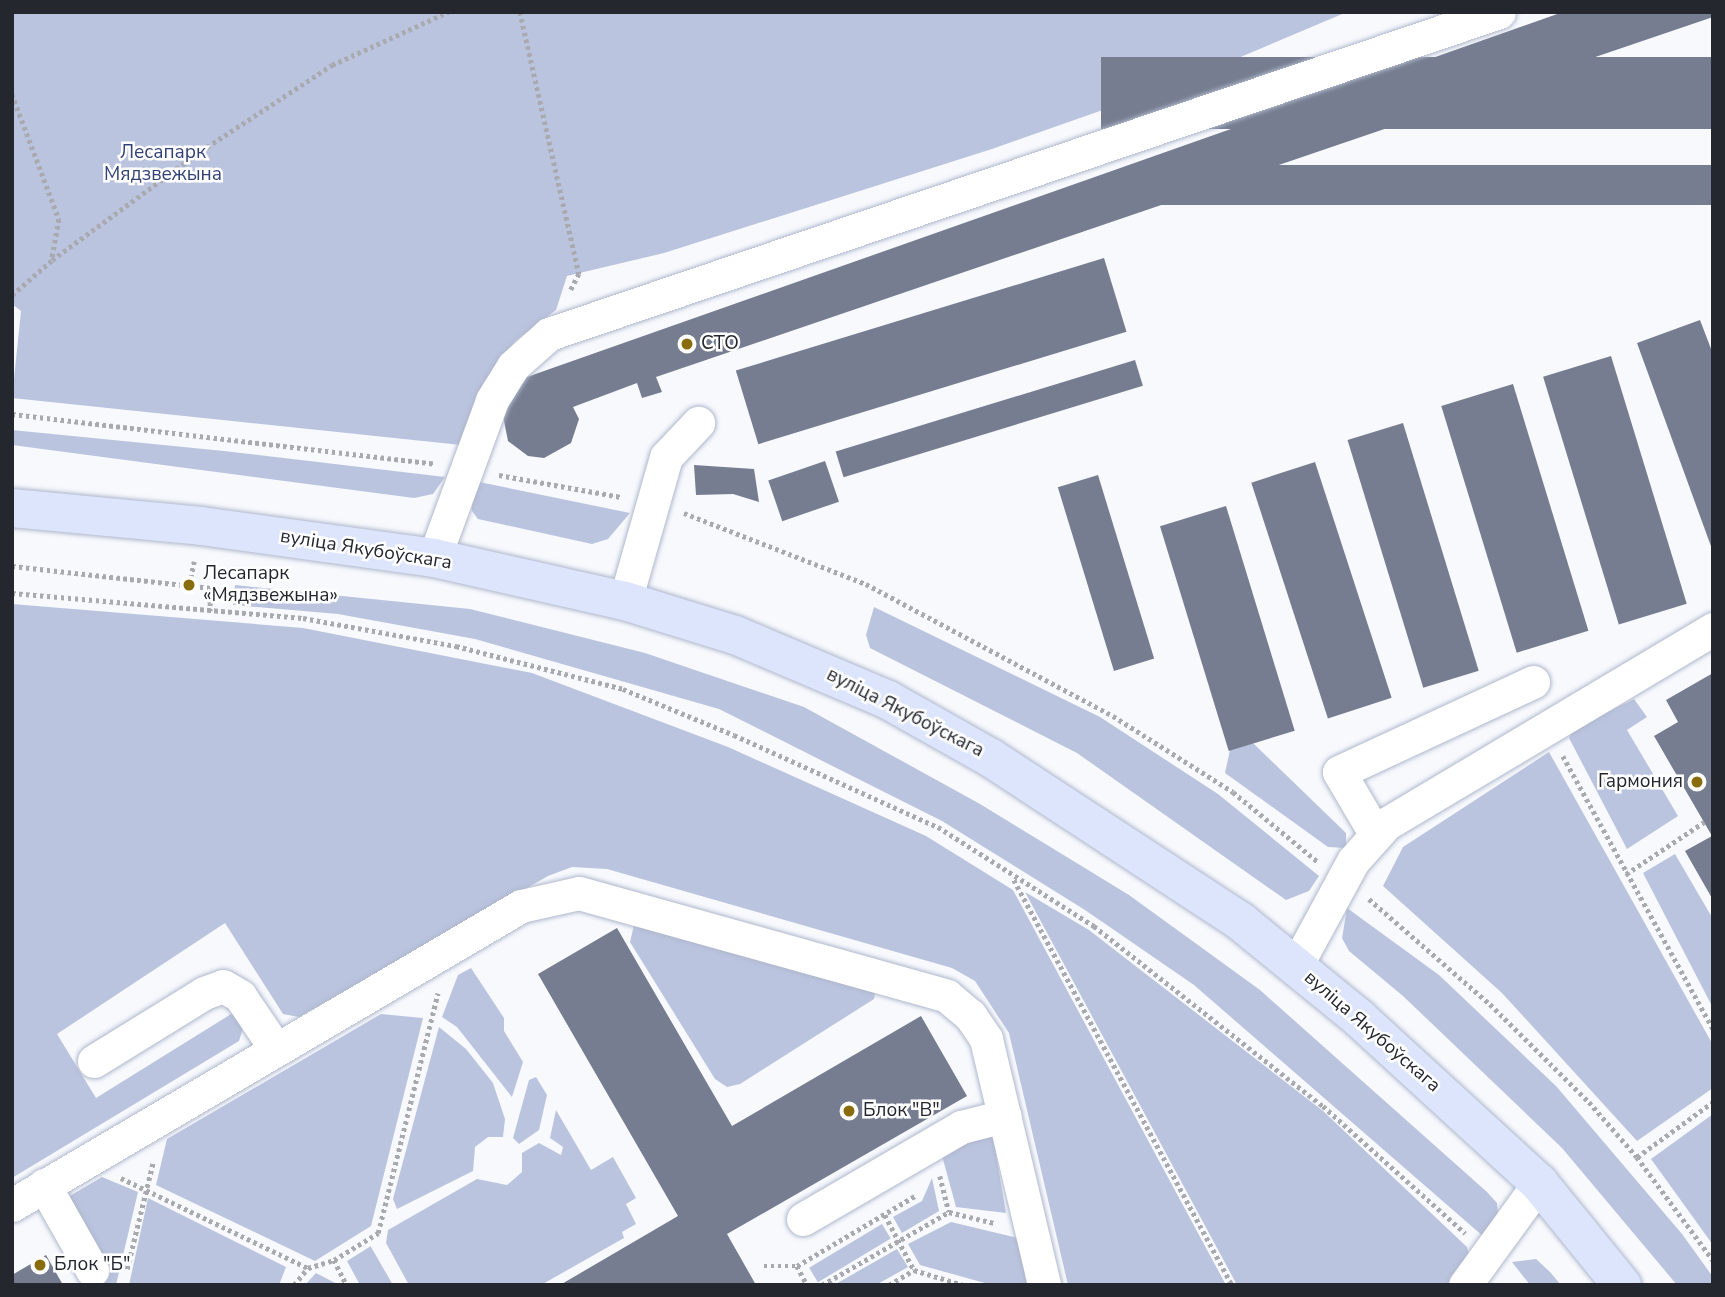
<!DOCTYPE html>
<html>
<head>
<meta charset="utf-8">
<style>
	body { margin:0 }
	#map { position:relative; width:1725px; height:1297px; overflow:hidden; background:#f7f9fd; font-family:"Nunito Sans",sans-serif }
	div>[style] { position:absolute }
	.green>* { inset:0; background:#bbc4df; transform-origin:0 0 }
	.building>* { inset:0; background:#767d90; transform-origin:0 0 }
	.path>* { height:4.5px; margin-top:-2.25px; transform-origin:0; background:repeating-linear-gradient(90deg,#a8aab0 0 3.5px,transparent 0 7px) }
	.roads { filter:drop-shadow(0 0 2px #afb7cc) drop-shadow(0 0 2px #afb7cc) }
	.minor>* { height:33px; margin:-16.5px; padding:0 16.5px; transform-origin:16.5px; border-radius:16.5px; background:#fff }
	.major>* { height:38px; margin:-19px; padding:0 19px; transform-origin:19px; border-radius:19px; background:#dce5fb }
	.dots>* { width:19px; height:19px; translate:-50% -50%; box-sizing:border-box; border:4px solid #fff; border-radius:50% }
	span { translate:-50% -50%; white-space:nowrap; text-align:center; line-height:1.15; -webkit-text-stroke:5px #fff; paint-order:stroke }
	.park-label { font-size:19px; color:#334276 }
	.poi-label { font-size:19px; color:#25272f }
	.left { translate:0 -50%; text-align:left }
	.right { translate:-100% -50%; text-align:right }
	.street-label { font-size:19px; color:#25272f }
	.frame { position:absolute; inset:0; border:14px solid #25272f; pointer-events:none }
</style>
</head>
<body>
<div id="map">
	<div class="green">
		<i style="clip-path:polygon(12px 12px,1347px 12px,1174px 85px,992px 149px,664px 253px,567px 276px,556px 310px,515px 341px,498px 362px,461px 445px,12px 398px,21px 311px,12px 304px)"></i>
		<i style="clip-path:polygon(12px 430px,224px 451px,445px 477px,433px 494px,414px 498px,12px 445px)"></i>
		<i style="clip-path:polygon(479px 482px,630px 513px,608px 539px,592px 544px,478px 519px,472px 511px,471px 496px)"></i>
		<i style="clip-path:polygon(235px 585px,470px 609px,645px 653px,804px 707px,980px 804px,1129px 895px,1260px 990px,1487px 1192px,1497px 1203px,1498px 1215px,1484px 1237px,1194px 985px,1085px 910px,942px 821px,719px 709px,475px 639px,338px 614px,233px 605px)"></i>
		<i style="clip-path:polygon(12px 604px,303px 628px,532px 673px,728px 747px,926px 836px,1013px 890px,1226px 1285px,1068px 1285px,1009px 1033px,975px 981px,952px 968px,607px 869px,572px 867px,548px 876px,299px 1017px,283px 1014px,225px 923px,57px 1034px,96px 1098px,236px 1011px,244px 1025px,239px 1041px,12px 1178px)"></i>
		<i style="clip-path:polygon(874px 607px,1100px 717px,1218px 794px,1319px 876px,1309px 891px,1286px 900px,1077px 753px,870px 648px,866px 635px)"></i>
		<i style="clip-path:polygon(1634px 699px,1647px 717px,1627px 730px,1678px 816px,1627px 849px,1569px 738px,1573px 730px)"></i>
		<i style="clip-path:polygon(1253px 743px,1346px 833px,1346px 848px,1328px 847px,1225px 773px,1230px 750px)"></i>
		<i style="clip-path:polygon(1549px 752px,1713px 1045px,1713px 1088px,1637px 1141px,1502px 993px,1383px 886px,1403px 847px)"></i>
		<i style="clip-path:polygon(1675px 854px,1713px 919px,1713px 1008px,1643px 873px)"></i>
		<i style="clip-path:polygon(1025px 892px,1089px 930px,1323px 1111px,1467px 1247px,1469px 1255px,1451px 1285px,1237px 1285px)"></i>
		<i style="clip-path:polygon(1347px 908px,1439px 975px,1556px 1086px,1682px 1234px,1713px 1277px,1713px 1285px,1677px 1285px,1562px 1148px,1403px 996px,1349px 951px,1342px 938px)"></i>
		<i style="clip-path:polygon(634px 925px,875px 993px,874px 999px,740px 1084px,727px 1087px,715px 1079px,630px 942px)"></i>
		<i style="clip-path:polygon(471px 968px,504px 1018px,504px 1031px,523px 1062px,512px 1097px,457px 1027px,442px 1017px,458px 975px)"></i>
		<i style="clip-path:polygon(381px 1014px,423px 1018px,371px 1226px,315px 1261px,156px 1185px,167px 1139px)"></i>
		<i style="clip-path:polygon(439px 1027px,466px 1049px,493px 1083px,505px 1119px,503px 1137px,488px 1137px,475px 1147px,473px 1171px,397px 1209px,393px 1199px)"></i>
		<i style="clip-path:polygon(536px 1077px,547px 1095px,539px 1130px,519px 1144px,513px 1138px,529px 1080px)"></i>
		<i style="clip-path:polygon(556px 1110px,591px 1170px,613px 1157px,636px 1198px,626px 1204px,636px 1224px,622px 1232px,624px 1238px,541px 1285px,409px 1285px,386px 1243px,388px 1230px,477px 1179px,507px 1185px,522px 1172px,522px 1153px,539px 1143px,561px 1155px,563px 1147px,550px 1138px)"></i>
		<i style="clip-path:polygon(1713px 1114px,1713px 1245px,1651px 1159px)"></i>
		<i style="clip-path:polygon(992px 1131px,1006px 1213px,956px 1207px,941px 1152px)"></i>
		<i style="clip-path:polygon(102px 1177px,138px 1192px,116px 1285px,93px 1285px,56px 1204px)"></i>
		<i style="clip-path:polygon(932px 1178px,939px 1211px,902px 1233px,893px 1217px,922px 1201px)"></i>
		<i style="clip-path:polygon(148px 1198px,286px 1267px,279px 1285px,129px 1285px)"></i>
		<i style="clip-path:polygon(951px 1222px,1018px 1238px,1027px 1285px,992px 1285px,920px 1265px,908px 1244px)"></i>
		<i style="left:882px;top:1224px;width:17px;height:85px;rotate:59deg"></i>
		<i style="clip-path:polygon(371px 1246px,371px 1247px,393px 1285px,360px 1285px,347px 1261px)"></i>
		<i style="clip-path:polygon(897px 1249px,908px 1267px,876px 1285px,834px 1285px)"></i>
		<i style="clip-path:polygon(1536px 1259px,1550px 1272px,1561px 1285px,1530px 1285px,1512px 1262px)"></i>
		<i style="clip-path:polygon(316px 1273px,339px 1285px,305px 1285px)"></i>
	</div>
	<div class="building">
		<i style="clip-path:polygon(1563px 12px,1713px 12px,1713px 17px,656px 377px,662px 392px,642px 398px,637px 383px,573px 407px,579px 419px,571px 443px,544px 458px,528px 456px,508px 441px,502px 411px,527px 377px)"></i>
		<i style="left:1713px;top:57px;width:72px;height:612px;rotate:90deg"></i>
		<i style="left:1713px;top:165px;width:40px;height:564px;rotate:90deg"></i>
		<i style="left:1104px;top:258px;width:77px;height:385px;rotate:73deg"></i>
		<i style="clip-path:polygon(1700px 320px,1713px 354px,1712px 549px,1637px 343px)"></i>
		<i style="left:1611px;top:356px;width:259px;height:71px;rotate:73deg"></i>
		<i style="left:1135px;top:360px;width:27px;height:313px;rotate:73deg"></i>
		<i style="left:1513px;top:384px;width:258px;height:75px;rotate:73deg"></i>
		<i style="left:1403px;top:423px;width:259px;height:58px;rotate:73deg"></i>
		<i style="left:825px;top:461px;width:43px;height:60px;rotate:71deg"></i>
		<i style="left:1315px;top:462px;width:248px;height:67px;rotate:72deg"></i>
		<i style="clip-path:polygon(694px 465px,754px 469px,759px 502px,733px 494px,696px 495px)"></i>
		<i style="left:1098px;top:475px;width:192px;height:42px;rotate:73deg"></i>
		<i style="left:1226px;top:506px;width:235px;height:69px;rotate:73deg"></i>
		<i style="clip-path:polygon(1713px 673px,1713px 900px,1685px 851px,1712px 836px,1654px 736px,1678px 722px,1666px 700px)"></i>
		<i style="clip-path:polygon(617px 928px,732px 1126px,921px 1016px,967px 1096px,727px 1234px,756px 1285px,560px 1285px,678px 1216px,538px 974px)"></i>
		<i style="clip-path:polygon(46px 1255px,63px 1285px,12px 1285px,12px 1275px)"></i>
	</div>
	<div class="path">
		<i style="left:520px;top:12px;width:269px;rotate:77.3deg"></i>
		<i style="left:579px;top:274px;width:20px;rotate:117deg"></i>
		<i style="left:12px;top:94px;width:134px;rotate:69.4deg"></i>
		<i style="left:59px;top:219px;width:41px;rotate:99.9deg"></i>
		<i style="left:12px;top:295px;width:53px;rotate:-41.2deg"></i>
		<i style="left:52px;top:260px;width:185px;rotate:-36.2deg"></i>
		<i style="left:201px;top:151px;width:157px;rotate:-33.3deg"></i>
		<i style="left:332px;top:65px;width:128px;rotate:-24.6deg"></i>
		<i style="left:12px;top:414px;width:426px;rotate:6.7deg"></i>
		<i style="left:499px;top:475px;width:124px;rotate:10.2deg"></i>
		<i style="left:684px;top:513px;width:195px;rotate:21.3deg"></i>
		<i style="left:866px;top:584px;width:280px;rotate:28.1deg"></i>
		<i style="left:1113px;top:716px;width:142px;rotate:32.3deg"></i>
		<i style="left:1233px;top:792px;width:109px;rotate:39.4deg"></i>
		<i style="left:12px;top:566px;width:200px;rotate:6.3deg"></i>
		<i style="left:211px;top:588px;width:23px;rotate:92deg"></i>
		<i style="left:189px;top:585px;width:24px;rotate:-78deg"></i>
		<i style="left:12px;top:593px;width:292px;rotate:4.9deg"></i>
		<i style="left:303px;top:618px;width:156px;rotate:10.4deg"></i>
		<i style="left:456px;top:646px;width:172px;rotate:14.4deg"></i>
		<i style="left:623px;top:689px;width:120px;rotate:22.5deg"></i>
		<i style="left:734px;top:735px;width:224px;rotate:24.3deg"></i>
		<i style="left:938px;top:827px;width:185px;rotate:32.4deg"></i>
		<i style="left:1094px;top:926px;width:291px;rotate:38.2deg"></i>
		<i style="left:1323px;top:1106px;width:191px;rotate:41.8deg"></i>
		<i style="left:1563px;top:756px;width:311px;rotate:61.2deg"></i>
		<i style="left:1626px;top:874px;width:94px;rotate:-33.7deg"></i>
		<i style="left:1014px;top:880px;width:460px;rotate:61.7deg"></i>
		<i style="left:1369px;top:899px;width:160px;rotate:41deg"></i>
		<i style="left:1490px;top:1004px;width:139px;rotate:44.7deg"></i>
		<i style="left:1589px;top:1102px;width:73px;rotate:48.9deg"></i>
		<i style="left:1637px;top:1157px;width:128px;rotate:53.6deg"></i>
		<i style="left:1637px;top:1157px;width:94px;rotate:-35.9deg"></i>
		<i style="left:940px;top:1176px;width:37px;rotate:76deg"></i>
		<i style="left:121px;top:1178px;width:208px;rotate:25.7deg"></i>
		<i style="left:308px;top:1268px;width:27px;rotate:-17deg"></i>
		<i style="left:334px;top:1260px;width:52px;rotate:-31.5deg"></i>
		<i style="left:378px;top:1233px;width:247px;rotate:-76deg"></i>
		<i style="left:885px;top:1215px;width:62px;rotate:62.2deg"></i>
		<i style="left:334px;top:1260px;width:28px;rotate:63deg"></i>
		<i style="left:764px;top:1266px;width:33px"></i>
		<i style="left:797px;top:1266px;width:137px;rotate:-30.7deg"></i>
		<i style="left:797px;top:1266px;width:21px;rotate:62deg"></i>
		<i style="left:127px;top:1269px;width:110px;rotate:-76.3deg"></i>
		<i style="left:294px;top:1285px;width:22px;rotate:-51deg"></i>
		<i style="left:822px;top:1285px;width:146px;rotate:-29.9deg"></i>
		<i style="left:949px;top:1212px;width:46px;rotate:13.7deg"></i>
		<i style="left:889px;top:1285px;width:29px;rotate:-31deg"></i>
		<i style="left:914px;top:1270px;width:51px;rotate:17deg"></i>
	</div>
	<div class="roads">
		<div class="minor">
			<i style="left:434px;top:558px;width:168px;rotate:-69.8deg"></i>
			<i style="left:492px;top:400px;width:40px;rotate:-58deg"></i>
			<i style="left:513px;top:366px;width:48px;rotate:-41.6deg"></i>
			<i style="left:549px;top:334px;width:1003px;rotate:-18.72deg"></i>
			<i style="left:625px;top:601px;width:150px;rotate:-74.1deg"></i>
			<i style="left:666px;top:457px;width:47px;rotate:-46.7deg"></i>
			<i style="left:1376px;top:835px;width:73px;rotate:-120.4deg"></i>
			<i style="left:1339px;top:772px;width:214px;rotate:-24.9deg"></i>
			<i style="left:1296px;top:966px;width:119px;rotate:-61.5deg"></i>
			<i style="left:1353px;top:861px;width:50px;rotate:-48.3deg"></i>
			<i style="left:1386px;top:824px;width:381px;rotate:-30.8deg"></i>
			<i style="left:94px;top:1061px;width:129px;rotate:-31.7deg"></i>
			<i style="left:204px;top:993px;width:20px;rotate:-20deg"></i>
			<i style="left:223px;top:986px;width:20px;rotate:30deg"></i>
			<i style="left:240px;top:996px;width:64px;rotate:55.8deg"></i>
			<i style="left:44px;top:1185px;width:98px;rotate:60.5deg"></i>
			<i style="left:12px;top:1205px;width:590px;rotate:-30.43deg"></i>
			<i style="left:521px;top:906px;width:59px;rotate:-12.6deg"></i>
			<i style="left:579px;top:893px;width:382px;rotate:15.6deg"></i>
			<i style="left:947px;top:996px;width:30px;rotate:40deg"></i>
			<i style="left:970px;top:1015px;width:29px;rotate:56deg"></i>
			<i style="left:986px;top:1039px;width:253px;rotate:76.7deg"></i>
			<i style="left:803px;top:1219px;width:183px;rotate:-30.2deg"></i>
			<i style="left:961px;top:1127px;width:45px;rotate:-14deg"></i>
			<i style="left:1465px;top:1285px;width:126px;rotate:-54deg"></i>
		</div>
		<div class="major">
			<i style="left:12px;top:508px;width:190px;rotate:5.4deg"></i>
			<i style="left:201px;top:526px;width:235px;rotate:7.8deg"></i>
			<i style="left:434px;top:558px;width:196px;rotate:12.7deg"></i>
			<i style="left:625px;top:601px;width:115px;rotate:17.2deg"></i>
			<i style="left:735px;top:635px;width:166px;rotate:23deg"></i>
			<i style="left:888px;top:700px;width:118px;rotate:29.4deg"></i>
			<i style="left:991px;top:758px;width:298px;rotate:33.2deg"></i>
			<i style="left:1240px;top:921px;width:154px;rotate:39.2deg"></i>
			<i style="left:1359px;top:1018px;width:244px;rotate:42.5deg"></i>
			<i style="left:1539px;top:1183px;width:132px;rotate:50.9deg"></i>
		</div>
	</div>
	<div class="dots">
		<i style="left:687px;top:344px;background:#896d0d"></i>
		<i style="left:189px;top:585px;background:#896d0d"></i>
		<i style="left:1697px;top:782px;background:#896d0d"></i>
		<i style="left:849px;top:1111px;background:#896d0d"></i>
		<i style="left:40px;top:1265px;background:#896d0d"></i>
	</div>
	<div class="park-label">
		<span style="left:163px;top:164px">Лесапарк<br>Мядзвежына</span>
	</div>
	<div class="poi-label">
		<span class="left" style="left:701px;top:344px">СТО</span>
		<span class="left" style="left:203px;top:585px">Лесапарк<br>«Мядзвежына»</span>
		<span class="right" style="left:1683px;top:782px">Гармония</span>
		<span class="left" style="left:863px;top:1111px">Блок "В"</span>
		<span class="left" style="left:54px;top:1265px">Блок "Б"</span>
	</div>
	<div class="street-label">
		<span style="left:366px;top:550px;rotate:9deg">вуліца Якубоўскага</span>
		<span style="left:905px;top:713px;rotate:27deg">вуліца Якубоўскага</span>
		<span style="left:1372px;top:1032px;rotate:41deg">вуліца Якубоўскага</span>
	</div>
	<div class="frame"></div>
</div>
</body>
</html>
